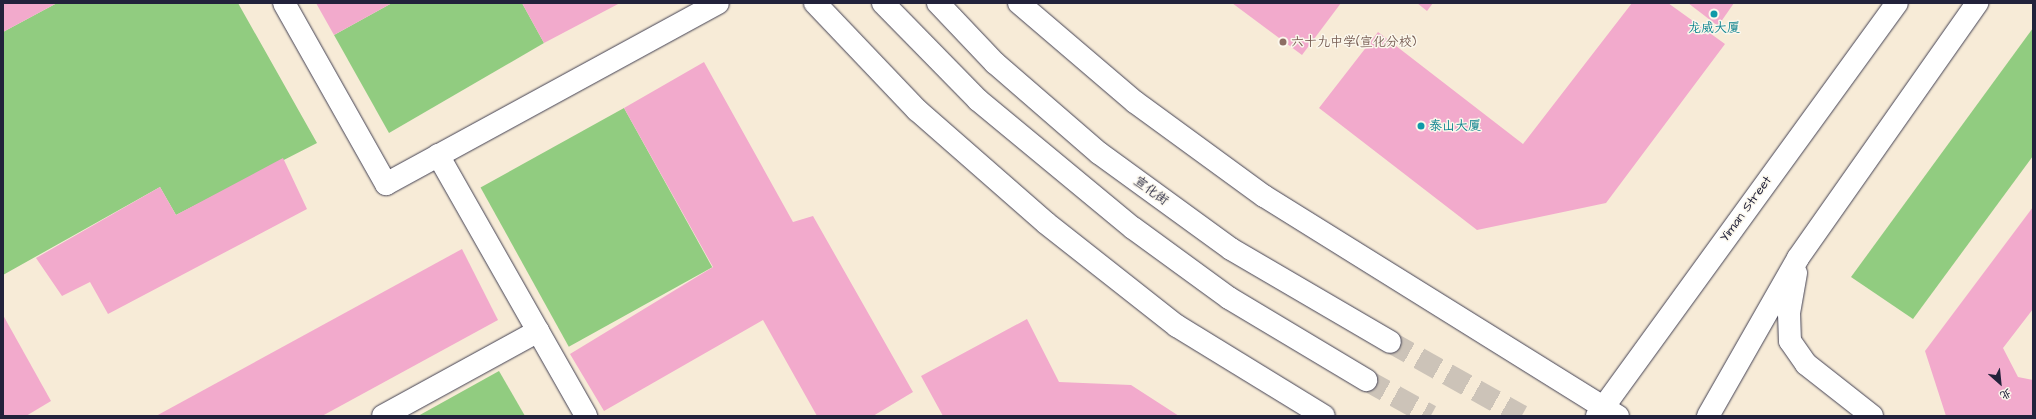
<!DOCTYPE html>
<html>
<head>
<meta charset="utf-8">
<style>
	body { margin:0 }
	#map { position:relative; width:2036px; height:419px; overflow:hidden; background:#f7ebd7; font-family:"Architects Daughter","LXGW WenKai TC",sans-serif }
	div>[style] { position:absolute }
	.green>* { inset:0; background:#91cc80; transform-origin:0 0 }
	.building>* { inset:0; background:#f2aacc }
	.major-tunnel>* { height:22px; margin-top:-11px; transform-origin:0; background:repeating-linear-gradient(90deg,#ccc3b8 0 22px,transparent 0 33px) }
	.roads { filter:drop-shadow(0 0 1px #424052) drop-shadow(0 0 1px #424052) }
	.minor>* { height:22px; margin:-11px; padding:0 11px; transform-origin:11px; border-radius:11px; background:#fff }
	.major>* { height:22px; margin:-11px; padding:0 11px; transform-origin:11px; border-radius:11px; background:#fff }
	.highway>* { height:22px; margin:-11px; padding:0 11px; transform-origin:11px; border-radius:11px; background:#fff }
	.dots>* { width:11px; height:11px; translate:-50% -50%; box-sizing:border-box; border:2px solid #fbf7ec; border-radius:50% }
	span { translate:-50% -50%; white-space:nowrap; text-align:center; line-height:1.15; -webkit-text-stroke:3px #fbf7ec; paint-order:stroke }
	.culture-label { font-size:13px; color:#0d838f }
	.left { translate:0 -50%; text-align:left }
	.education-label { font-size:13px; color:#785e54 }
	.street-label { font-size:13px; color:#22223b }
	.frame { position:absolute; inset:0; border:4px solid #22223b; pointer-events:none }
	.north { position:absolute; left:1980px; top:363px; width:40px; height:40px; -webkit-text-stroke:3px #fbf7ec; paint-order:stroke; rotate:153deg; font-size:11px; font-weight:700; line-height:16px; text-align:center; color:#22223b }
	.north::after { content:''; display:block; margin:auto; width:14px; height:18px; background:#22223b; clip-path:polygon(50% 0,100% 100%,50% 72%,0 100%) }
</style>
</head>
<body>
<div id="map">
	<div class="green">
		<i style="clip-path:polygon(57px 3px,238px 3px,317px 143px,176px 215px,160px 187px,3px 275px,3px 32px)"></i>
		<i style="clip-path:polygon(392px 3px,522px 3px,544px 43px,389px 133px,334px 35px)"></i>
		<i style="clip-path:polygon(2033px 28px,2033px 156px,1913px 319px,1851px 277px)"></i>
		<i style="left:624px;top:108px;width:182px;height:164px;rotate:61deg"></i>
		<i style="clip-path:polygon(499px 371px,525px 416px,418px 416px)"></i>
	</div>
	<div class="building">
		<i style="clip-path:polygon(3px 3px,57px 3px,3px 32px)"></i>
		<i style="clip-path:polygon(316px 3px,392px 3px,334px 35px)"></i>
		<i style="clip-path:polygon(522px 3px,620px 3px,544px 43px)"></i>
		<i style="clip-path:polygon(1232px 3px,1341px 3px,1302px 55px)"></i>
		<i style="clip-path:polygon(1417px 3px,1433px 3px,1427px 11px)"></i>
		<i style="clip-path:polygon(1632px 3px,1668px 3px,1725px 44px,1606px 203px,1477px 230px,1319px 108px,1378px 32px,1523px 144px)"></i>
		<i style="clip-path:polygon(1688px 3px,1734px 3px,1718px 26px)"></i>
		<i style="clip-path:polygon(704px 62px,793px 222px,813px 216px,913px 392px,873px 416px,817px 416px,763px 320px,604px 411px,570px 354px,713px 267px,624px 108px)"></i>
		<i style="clip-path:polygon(283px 158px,307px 209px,108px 314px,90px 282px,62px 296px,36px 258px,160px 187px,176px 215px)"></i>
		<i style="clip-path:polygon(2033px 207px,2033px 309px,2003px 348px,2018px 377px,2033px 380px,2033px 416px,1946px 416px,1925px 351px)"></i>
		<i style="clip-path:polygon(462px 249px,498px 320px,322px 416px,156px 416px)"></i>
		<i style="clip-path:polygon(3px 315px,51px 401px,26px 416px,3px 416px)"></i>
		<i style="clip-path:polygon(1027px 319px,1059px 382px,1131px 385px,1179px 416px,943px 416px,921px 376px)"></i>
	</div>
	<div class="major-tunnel">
		<i style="left:1390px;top:342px;width:151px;rotate:29.3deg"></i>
		<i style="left:1366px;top:380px;width:74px;rotate:29deg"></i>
	</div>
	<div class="roads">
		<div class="minor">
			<i style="left:284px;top:3px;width:208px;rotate:60.6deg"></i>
			<i style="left:386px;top:184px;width:378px;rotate:-28.6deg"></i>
			<i style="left:438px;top:155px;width:300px;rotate:60.4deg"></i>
			<i style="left:383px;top:416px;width:177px;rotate:-28.7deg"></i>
		</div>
		<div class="major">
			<i style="left:1796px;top:273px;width:41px;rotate:99.9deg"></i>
			<i style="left:1789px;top:313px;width:28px;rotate:88deg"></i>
			<i style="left:1790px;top:341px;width:28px;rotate:55deg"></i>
			<i style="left:1806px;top:364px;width:84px;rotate:38.2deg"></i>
			<i style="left:1597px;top:416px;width:510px;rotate:-54.01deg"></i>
			<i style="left:1708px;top:416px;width:182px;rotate:-60.3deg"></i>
			<i style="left:1798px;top:258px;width:312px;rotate:-54.9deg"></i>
		</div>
		<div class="highway">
			<i style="left:815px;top:3px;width:148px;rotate:46.4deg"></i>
			<i style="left:917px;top:110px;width:171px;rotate:41.2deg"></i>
			<i style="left:1046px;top:223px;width:167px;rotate:38.2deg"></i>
			<i style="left:1177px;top:326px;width:172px;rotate:31.5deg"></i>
			<i style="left:883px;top:3px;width:136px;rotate:45.6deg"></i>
			<i style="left:978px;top:100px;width:201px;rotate:39.6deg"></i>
			<i style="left:1133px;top:228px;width:119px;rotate:36.1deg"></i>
			<i style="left:1229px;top:298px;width:160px;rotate:30.9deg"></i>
			<i style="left:938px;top:3px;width:83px;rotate:46.5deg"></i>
			<i style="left:995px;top:63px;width:138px;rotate:40.9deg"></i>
			<i style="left:1099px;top:153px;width:163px;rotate:36deg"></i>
			<i style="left:1231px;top:249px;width:184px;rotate:30.3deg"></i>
			<i style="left:1019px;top:3px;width:153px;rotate:40.5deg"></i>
			<i style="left:1135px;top:102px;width:160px;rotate:36.1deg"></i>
			<i style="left:1264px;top:196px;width:417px;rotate:31.9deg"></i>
		</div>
	</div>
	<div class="dots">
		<i style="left:1714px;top:14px;background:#0f9aa8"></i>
		<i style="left:1283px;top:42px;background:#8d6e63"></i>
		<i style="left:1421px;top:126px;background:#0f9aa8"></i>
	</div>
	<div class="culture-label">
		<span style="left:1714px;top:28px">龙威大厦</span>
		<span class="left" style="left:1429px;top:126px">泰山大厦</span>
	</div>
	<div class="education-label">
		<span class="left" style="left:1291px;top:42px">六十九中学(宣化分校)</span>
	</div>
	<div class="street-label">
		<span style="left:1151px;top:191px;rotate:36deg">宣化街</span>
		<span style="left:1746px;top:209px;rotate:-54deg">Yiman Street</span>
	</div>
	<div class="frame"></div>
	<div class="north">北</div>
</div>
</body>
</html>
